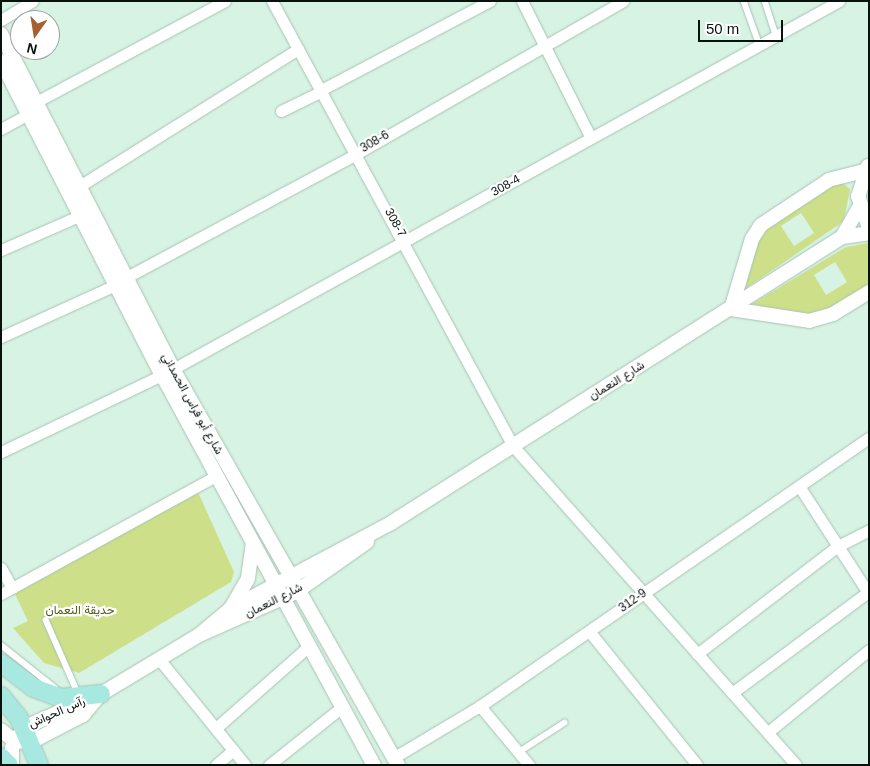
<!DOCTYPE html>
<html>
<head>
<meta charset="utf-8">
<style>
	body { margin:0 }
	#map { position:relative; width:870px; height:766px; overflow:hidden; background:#d7f3e4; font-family:Arial,Vazirmatn,sans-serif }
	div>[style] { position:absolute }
	.green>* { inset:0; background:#cde089 }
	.roads { filter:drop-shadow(0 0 1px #a7c3b4) drop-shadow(0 0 1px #a7c3b4) }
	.service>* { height:5.5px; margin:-2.75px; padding:0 2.75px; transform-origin:2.75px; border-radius:2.75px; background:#fff }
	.minor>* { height:11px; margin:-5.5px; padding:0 5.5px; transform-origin:5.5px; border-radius:5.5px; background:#fff }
	.tertiary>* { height:14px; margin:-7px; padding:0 7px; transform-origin:7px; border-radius:7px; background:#fff }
	.primary>* { height:18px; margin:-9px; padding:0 9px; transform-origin:9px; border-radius:9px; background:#a7e9e0 }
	span { translate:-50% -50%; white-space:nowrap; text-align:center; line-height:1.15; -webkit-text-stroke:4.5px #fff; paint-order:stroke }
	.street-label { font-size:12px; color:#08120d }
	.park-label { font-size:12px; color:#4f5b16 }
	.frame { position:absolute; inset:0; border:2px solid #08120d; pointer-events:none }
	.north { position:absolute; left:10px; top:10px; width:50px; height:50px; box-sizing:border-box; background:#fff; border:1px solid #9ca09e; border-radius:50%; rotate:193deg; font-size:14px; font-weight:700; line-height:20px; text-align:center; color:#08120d }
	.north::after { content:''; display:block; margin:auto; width:18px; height:22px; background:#a4612f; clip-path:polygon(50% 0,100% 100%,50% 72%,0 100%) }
	.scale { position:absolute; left:698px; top:20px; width:85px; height:22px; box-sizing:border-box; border:2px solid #08120d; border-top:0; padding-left:6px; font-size:15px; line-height:18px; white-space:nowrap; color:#08120d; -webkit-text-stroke:4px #fff; paint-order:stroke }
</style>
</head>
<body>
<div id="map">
	<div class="green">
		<i style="clip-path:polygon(evenodd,840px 181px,850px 189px,844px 221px,745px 289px,762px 230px,840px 181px,801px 213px,814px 233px,794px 246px,781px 226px,801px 213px)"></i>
		<i style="clip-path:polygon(evenodd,869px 243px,869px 285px,814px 317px,752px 304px,846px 247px,869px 243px,835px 262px,847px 282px,826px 295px,814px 275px,835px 262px)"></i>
		<i style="clip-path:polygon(197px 490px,234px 572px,231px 582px,79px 673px,44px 663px,13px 628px,28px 621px,12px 588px)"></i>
	</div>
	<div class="roads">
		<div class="service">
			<i style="left:744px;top:1px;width:45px;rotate:70.3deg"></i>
			<i style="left:765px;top:1px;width:35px;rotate:72deg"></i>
			<i style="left:46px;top:620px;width:80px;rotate:66.3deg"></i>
			<i style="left:1px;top:645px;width:69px;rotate:38.5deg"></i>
			<i style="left:519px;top:752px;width:54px;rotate:-32.8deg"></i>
		</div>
		<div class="minor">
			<i style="left:272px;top:1px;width:506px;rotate:61.56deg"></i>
			<i style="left:513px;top:446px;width:426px;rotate:48.4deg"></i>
			<i style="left:522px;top:1px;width:153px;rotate:63.3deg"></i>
			<i style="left:1px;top:20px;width:37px;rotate:-31deg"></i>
			<i style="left:321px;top:90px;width:191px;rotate:-27.8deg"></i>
			<i style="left:36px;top:102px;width:214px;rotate:-28.1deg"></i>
			<i style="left:281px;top:111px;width:46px;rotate:-26deg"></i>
			<i style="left:1px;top:129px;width:31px;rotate:-29deg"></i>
			<i style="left:78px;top:187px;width:260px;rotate:-32.1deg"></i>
			<i style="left:1px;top:250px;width:85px;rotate:-23.6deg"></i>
			<i style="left:125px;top:278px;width:262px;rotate:-28.2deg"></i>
			<i style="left:356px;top:154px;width:308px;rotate:-29.8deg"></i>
			<i style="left:1px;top:337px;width:125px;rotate:-24.5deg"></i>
			<i style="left:173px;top:369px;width:761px;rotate:-28.92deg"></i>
			<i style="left:1px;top:452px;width:178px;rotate:-25.6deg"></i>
			<i style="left:799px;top:486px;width:129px;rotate:57.1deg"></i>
			<i style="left:1px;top:568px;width:23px;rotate:61deg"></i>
			<i style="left:1px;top:594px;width:245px;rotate:-28.8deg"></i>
			<i style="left:589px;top:631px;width:172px;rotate:51.1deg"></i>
			<i style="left:697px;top:654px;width:178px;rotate:-37.5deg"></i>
			<i style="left:838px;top:546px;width:35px;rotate:-27deg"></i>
			<i style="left:159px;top:659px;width:136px;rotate:50.9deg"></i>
			<i style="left:732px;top:693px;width:169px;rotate:-36.6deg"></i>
			<i style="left:480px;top:706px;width:77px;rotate:50.3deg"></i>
			<i style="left:216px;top:728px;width:124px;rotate:-41.4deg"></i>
			<i style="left:768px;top:732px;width:130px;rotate:-39.1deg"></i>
			<i style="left:393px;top:758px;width:101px;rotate:-30.9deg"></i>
			<i style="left:480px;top:706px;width:472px;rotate:-34.6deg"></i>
			<i style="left:216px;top:765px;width:23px;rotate:-41deg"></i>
			<i style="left:269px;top:765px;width:93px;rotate:-38.5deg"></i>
		</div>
		<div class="tertiary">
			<i style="left:1px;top:34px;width:377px;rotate:62.8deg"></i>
			<i style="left:173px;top:369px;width:455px;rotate:60.4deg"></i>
			<i style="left:1px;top:61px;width:353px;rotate:62.9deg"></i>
			<i style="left:162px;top:375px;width:444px;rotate:61.5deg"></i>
			<i style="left:868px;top:166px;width:32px;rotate:108deg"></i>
			<i style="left:858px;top:196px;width:34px;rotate:71deg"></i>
			<i style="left:864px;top:171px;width:36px;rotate:166deg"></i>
			<i style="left:829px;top:180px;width:82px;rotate:146.5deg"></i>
			<i style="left:761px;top:225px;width:17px;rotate:123deg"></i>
			<i style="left:752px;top:239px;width:73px;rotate:106.7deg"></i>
			<i style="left:731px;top:309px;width:79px;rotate:8.7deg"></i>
			<i style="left:809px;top:321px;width:25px;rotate:-16deg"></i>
			<i style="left:833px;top:314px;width:42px;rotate:-31.4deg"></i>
			<i style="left:842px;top:237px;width:34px;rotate:-60deg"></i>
			<i style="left:231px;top:608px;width:34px;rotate:-60deg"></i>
			<i style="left:248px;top:578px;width:34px;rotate:-82deg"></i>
			<i style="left:199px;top:635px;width:40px;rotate:-40deg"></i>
			<i style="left:230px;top:609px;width:183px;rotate:-28.1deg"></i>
			<i style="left:391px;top:523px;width:534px;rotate:-32.38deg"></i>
			<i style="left:842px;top:237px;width:27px;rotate:-8deg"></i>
			<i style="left:1px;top:730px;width:17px;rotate:40deg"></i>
			<i style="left:14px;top:741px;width:17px;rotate:3deg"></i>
			<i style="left:31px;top:742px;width:59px;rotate:-27.4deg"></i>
			<i style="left:83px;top:715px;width:25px;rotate:-50deg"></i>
			<i style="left:12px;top:765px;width:17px;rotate:-90deg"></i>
			<i style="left:12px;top:748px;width:23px;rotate:-61deg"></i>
			<i style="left:23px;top:728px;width:85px;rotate:-23.6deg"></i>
			<i style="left:101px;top:694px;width:114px;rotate:-31deg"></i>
			<i style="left:199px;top:635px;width:106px;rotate:-23.9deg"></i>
			<i style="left:296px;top:592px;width:87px;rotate:-35.2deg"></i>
		</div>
		<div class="primary">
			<i style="left:1px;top:663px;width:41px;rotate:37.1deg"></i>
			<i style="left:34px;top:688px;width:29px;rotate:20deg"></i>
			<i style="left:61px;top:698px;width:40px;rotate:-5.7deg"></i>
			<i style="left:1px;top:696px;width:28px;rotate:51deg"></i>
			<i style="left:19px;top:718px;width:51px;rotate:66.9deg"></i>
			<i style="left:1px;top:757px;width:11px;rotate:45deg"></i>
		</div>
	</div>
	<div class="street-label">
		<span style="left:375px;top:142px;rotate:-30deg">308-6</span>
		<span style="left:506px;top:186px;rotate:-29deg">308-4</span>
		<span style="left:395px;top:223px;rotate:61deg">308-7</span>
		<span style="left:617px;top:381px;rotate:-32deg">شارع النعمان</span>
		<span style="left:192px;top:404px;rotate:61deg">شارع أبو فراس الحمداني</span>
		<span style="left:274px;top:601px;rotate:-27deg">شارع النعمان</span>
		<span style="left:633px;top:601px;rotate:-35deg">312-9</span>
		<span style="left:57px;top:713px;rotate:-24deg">رآس الحواش</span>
	</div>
	<div class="park-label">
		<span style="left:80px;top:611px">حديقة النعمان</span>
	</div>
	<div class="frame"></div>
	<div class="north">N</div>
	<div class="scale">50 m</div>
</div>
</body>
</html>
